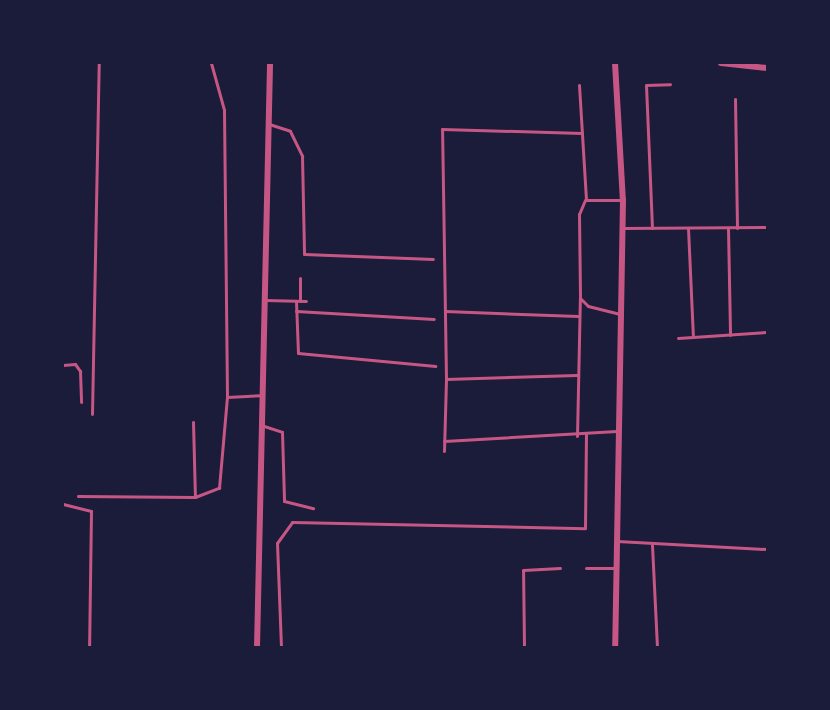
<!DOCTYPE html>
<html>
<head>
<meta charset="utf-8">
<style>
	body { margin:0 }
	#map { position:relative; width:830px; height:710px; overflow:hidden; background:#1b1b3a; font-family:Jost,sans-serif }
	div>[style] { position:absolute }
	.service>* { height:3px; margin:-1.5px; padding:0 1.5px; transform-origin:1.5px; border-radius:1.5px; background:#c65784 }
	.minor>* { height:6px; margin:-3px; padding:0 3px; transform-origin:3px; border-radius:3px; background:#c65784 }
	span { translate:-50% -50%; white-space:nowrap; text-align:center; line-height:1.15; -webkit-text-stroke:5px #1b1b3a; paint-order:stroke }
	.frame { position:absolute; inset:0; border:64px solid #1b1b3a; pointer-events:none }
</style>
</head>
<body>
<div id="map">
	<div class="service">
		<i style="left:211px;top:63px;width:49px;rotate:74.5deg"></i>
		<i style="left:224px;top:110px;width:287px;rotate:89.4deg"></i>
		<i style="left:227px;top:397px;width:34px;rotate:-3deg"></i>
		<i style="left:579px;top:85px;width:115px;rotate:86.5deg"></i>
		<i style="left:586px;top:200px;width:37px"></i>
		<i style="left:735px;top:99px;width:129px;rotate:89.1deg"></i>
		<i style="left:269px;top:124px;width:22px;rotate:18deg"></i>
		<i style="left:290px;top:131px;width:28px;rotate:64deg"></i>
		<i style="left:302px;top:156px;width:98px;rotate:88.8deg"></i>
		<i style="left:304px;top:254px;width:129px;rotate:2.2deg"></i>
		<i style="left:585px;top:200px;width:15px;rotate:113deg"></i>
		<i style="left:579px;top:214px;width:84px;rotate:89.3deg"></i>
		<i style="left:580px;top:298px;width:11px;rotate:45deg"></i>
		<i style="left:588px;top:306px;width:34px;rotate:14deg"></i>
		<i style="left:622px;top:228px;width:145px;rotate:-0.4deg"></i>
		<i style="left:652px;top:228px;width:143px;rotate:-92.4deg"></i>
		<i style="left:646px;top:85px;width:24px;rotate:-2deg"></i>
		<i style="left:688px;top:228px;width:109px;rotate:87.4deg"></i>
		<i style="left:728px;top:228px;width:107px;rotate:88.9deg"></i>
		<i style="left:265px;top:300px;width:41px;rotate:1.4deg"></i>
		<i style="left:296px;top:301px;width:52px;rotate:87.8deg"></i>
		<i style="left:298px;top:353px;width:138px;rotate:5.4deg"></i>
		<i style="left:300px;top:301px;width:23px;rotate:-90deg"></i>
		<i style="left:296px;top:311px;width:138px;rotate:3.3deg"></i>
		<i style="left:445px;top:311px;width:133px;rotate:2.2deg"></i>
		<i style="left:678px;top:338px;width:89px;rotate:-3.9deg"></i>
		<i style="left:63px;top:365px;width:12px;rotate:-5deg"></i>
		<i style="left:75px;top:364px;width:9px;rotate:54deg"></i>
		<i style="left:80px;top:371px;width:31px;rotate:88deg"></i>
		<i style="left:577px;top:375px;width:131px;rotate:178.3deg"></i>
		<i style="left:446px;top:379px;width:250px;rotate:-90.9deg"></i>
		<i style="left:442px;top:129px;width:140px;rotate:1.6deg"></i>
		<i style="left:92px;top:414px;width:351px;rotate:-88.9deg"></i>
		<i style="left:193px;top:422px;width:75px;rotate:88.5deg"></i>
		<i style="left:264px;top:426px;width:19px;rotate:18deg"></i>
		<i style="left:282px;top:432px;width:69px;rotate:88.3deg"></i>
		<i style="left:284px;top:501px;width:30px;rotate:14deg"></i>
		<i style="left:577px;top:436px;width:138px;rotate:-88.8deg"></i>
		<i style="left:444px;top:441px;width:173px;rotate:-3.3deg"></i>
		<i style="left:444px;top:451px;width:72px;rotate:-88.4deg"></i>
		<i style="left:78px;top:496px;width:117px;rotate:0.5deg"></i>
		<i style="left:195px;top:497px;width:26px;rotate:-21deg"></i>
		<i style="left:219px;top:488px;width:91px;rotate:-85deg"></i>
		<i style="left:63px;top:504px;width:29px;rotate:14deg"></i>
		<i style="left:91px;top:511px;width:136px;rotate:90.8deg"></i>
		<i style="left:617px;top:541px;width:150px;rotate:3.1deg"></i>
		<i style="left:652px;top:545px;width:102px;rotate:87.2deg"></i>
		<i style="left:586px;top:568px;width:29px"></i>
		<i style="left:281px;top:647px;width:104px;rotate:-92.2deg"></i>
		<i style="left:277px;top:543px;width:26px;rotate:-54deg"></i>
		<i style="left:292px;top:522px;width:293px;rotate:1.2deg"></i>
		<i style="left:585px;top:528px;width:94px;rotate:-89.4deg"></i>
		<i style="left:524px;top:647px;width:77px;rotate:-90.7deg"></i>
		<i style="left:523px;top:570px;width:37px;rotate:-3deg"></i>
	</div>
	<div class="minor">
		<i style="left:615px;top:63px;width:137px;rotate:86.7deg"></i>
		<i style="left:623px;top:200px;width:447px;rotate:91deg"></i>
		<i style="left:721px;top:63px;width:46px;rotate:6.2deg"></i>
		<i style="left:257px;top:647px;width:584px;rotate:-88.72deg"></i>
	</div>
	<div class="frame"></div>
</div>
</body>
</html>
